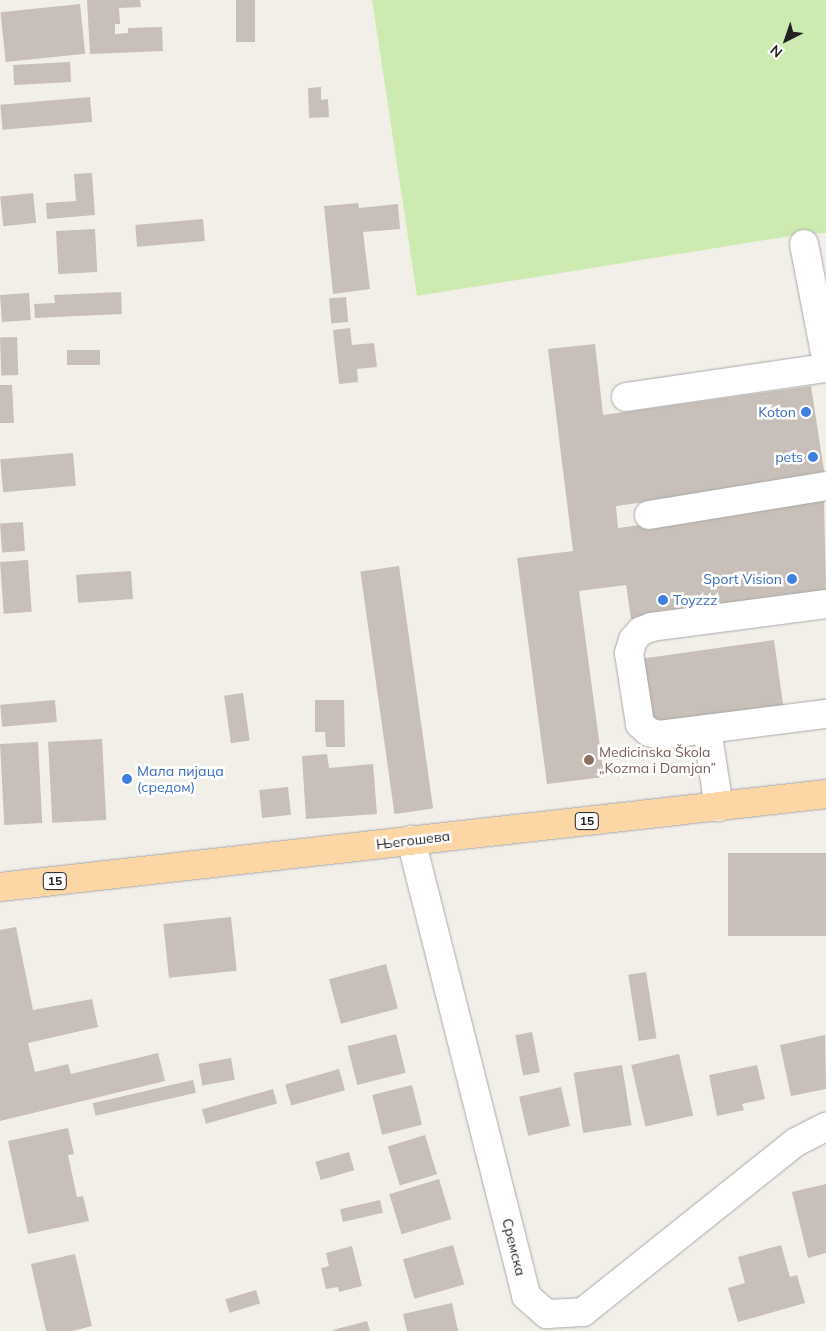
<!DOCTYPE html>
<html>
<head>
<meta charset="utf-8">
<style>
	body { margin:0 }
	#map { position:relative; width:826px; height:1331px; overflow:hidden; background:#f2efe9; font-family:Mulish,sans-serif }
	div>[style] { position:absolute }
	.grass>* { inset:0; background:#cdebb0 }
	.building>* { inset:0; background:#c7bfb8; transform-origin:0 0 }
	.roads { filter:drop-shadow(0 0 1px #a9a9a9) drop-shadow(0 0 1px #a9a9a9) }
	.minor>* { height:28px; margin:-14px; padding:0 14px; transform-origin:14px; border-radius:14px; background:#fff }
	.major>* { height:28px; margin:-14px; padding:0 14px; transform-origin:14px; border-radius:14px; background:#fcd6a4 }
	.dots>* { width:14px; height:14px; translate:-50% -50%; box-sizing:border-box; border:2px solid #fff; border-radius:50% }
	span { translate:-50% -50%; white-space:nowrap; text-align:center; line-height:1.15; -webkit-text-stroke:5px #fff; paint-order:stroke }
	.shield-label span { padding:1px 4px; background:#fff; border:1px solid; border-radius:4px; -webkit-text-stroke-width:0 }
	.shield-label { font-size:12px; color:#222; font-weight:700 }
	.shop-label { font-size:14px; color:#366cbe }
	.right { translate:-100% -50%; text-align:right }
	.left { translate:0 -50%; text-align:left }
	.education-label { font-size:14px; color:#785e54 }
	.street-label { font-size:14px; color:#222 }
	.north { position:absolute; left:761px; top:15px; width:50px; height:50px; -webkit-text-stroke:4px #fff; paint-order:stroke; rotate:221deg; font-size:14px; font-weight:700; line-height:20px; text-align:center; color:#222 }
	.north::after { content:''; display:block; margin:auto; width:18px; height:22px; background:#222; clip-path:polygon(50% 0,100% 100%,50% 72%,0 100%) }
</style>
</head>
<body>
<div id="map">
	<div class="grass">
		<i style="clip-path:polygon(372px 0,826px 0,826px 233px,803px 234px,417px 296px)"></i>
	</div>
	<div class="building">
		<i style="clip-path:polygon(87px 0,140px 0,141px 7px,119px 8px,120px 24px,115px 24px,115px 34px,128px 33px,128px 28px,162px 27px,163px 51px,90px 54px)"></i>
		<i style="left:236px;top:0;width:19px;height:42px"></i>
		<i style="left:80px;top:4px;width:50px;height:80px;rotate:84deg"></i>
		<i style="left:70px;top:62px;width:20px;height:57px;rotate:87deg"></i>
		<i style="clip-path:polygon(321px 87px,321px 100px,328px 99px,329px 117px,309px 118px,308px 88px)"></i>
		<i style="left:90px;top:97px;width:25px;height:90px;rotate:85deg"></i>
		<i style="clip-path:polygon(92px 173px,95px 215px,47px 219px,46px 203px,76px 201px,74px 174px)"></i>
		<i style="left:33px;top:193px;width:30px;height:33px;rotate:84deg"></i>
		<i style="clip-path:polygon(358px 203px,359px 208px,398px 204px,400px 229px,363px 232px,370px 289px,333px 294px,324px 206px)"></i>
		<i style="left:203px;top:219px;width:22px;height:68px;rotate:85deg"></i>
		<i style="left:95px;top:229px;width:43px;height:39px;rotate:87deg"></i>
		<i style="clip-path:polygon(121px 292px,122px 314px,35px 318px,34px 304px,55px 303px,54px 295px)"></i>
		<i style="left:29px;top:293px;width:27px;height:29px;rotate:86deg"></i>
		<i style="left:346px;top:297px;width:25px;height:17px;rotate:85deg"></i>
		<i style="clip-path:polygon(350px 328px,352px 345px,374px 343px,377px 367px,357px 369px,358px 382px,339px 384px,333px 330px)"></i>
		<i style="left:17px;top:337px;width:38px;height:17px;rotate:88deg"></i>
		<i style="clip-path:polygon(595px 344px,603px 415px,811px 386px,825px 477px,616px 506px,618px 528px,824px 500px,826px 593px,631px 619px,626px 585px,579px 591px,604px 777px,547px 784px,517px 558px,573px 551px,548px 349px)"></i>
		<i style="left:100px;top:350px;width:15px;height:33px;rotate:90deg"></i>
		<i style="clip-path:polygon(0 385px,12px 385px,14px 423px,0 423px)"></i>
		<i style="left:73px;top:453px;width:33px;height:73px;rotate:85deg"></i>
		<i style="left:23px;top:522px;width:29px;height:23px;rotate:86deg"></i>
		<i style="left:28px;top:560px;width:52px;height:28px;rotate:86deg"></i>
		<i style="left:399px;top:566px;width:245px;height:39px;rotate:82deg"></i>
		<i style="left:131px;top:571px;width:28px;height:55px;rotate:86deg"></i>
		<i style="left:774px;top:640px;width:67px;height:134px;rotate:82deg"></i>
		<i style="left:243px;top:693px;width:48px;height:19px;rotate:82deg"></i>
		<i style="left:55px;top:700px;width:22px;height:55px;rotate:85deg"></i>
		<i style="clip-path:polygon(315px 700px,344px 700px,345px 747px,326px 747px,325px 732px,315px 732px)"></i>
		<i style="left:102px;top:739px;width:81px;height:54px;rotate:87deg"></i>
		<i style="left:38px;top:742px;width:81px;height:38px;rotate:87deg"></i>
		<i style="clip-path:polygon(327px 754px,329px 768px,373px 764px,377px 814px,306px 819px,302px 756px)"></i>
		<i style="left:288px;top:787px;width:28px;height:29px;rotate:84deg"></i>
		<i style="left:826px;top:853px;width:83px;height:98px;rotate:90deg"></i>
		<i style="left:231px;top:917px;width:54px;height:68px;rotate:84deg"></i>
		<i style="clip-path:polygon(16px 927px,33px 1010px,92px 999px,98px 1027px,28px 1043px,35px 1072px,68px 1064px,71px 1074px,158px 1053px,165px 1081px,0 1121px,0 930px)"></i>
		<i style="left:386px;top:964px;width:46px;height:59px;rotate:75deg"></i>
		<i style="left:646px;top:972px;width:67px;height:18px;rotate:81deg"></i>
		<i style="left:532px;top:1032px;width:41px;height:17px;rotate:79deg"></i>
		<i style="left:396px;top:1034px;width:40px;height:50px;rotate:76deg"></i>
		<i style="clip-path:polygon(825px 1035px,826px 1089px,791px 1096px,780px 1045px)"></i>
		<i style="left:679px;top:1054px;width:63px;height:49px;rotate:77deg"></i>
		<i style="left:231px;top:1058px;width:22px;height:33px;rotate:80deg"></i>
		<i style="left:622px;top:1065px;width:61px;height:49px;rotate:81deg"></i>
		<i style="clip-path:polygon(757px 1065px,765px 1099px,742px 1104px,744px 1110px,717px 1116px,709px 1075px)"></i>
		<i style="left:339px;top:1069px;width:22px;height:56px;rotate:74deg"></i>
		<i style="left:193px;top:1080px;width:13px;height:103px;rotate:77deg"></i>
		<i style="left:412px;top:1085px;width:41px;height:41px;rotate:76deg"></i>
		<i style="left:561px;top:1087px;width:40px;height:43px;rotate:77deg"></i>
		<i style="left:273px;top:1089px;width:15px;height:74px;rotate:74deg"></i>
		<i style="clip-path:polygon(68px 1128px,74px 1154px,68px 1155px,77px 1197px,83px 1196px,89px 1221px,28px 1234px,8px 1141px)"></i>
		<i style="left:425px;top:1135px;width:41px;height:39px;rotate:73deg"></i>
		<i style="left:349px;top:1152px;width:19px;height:35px;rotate:74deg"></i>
		<i style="left:439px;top:1179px;width:42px;height:52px;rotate:73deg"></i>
		<i style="clip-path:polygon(826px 1184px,826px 1253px,808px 1258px,792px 1192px)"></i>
		<i style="left:380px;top:1200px;width:13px;height:41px;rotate:77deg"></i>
		<i style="left:453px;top:1245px;width:41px;height:52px;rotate:74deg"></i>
		<i style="clip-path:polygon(781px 1245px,790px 1277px,797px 1275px,805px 1303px,738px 1322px,728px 1288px,745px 1283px,738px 1257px)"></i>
		<i style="clip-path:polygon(352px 1246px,362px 1286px,339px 1292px,338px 1287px,326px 1289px,321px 1268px,329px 1266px,326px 1253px)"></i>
		<i style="clip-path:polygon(75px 1254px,92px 1326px,72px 1331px,46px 1331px,31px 1264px)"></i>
		<i style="left:256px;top:1290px;width:14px;height:32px;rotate:73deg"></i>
		<i style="clip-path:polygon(452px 1303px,458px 1331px,407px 1331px,403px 1314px)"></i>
		<i style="clip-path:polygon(367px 1321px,370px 1331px,333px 1331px,333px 1330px)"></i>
	</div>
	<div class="roads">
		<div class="minor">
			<i style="left:804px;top:244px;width:116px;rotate:79.1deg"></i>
			<i style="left:626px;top:397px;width:202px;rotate:-8.3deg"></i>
			<i style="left:649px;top:515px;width:179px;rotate:-9.3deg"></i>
			<i style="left:826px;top:604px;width:176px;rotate:172.5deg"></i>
			<i style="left:652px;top:627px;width:12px;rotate:160deg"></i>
			<i style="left:641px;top:631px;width:12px;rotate:132deg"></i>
			<i style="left:633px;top:640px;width:14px;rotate:107deg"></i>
			<i style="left:629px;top:653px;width:72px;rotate:81.2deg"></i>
			<i style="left:640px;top:724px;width:12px;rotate:42deg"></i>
			<i style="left:649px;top:732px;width:10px;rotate:17deg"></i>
			<i style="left:659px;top:735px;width:168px;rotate:-7.2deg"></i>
			<i style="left:707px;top:729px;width:79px;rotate:81.3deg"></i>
			<i style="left:411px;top:840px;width:470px;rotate:75.8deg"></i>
			<i style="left:526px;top:1296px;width:28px;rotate:41deg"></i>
			<i style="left:547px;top:1314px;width:36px;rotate:-3deg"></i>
			<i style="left:583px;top:1312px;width:273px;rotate:-38.6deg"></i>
			<i style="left:796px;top:1142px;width:34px;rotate:-27deg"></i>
		</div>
		<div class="major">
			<i style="left:0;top:887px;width:831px;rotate:-6.42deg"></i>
		</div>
	</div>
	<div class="dots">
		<i style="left:806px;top:412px;background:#3f7fe0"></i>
		<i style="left:813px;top:457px;background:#3f7fe0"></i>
		<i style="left:792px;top:579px;background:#3f7fe0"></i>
		<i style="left:663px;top:600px;background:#3f7fe0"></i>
		<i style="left:589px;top:760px;background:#8d6e63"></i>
		<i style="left:127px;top:779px;background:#3f7fe0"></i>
	</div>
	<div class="shield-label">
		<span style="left:587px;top:821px">15</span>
		<span style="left:55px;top:881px">15</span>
	</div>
	<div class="shop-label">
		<span class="right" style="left:796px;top:412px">Koton</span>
		<span class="right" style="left:803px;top:457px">pets</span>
		<span class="right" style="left:782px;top:579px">Sport Vision</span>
		<span class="left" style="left:673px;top:600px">Toyzzz</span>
		<span class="left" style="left:137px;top:779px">Мала пијаца<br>(средом)</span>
	</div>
	<div class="education-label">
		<span class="left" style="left:599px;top:760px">Medicinska Škola<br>„Kozma i Damjan”</span>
	</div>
	<div class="street-label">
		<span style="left:413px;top:840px;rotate:-7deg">Његошева</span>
		<span style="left:514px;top:1247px;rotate:76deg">Сремска</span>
	</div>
	<div class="north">N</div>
</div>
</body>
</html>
